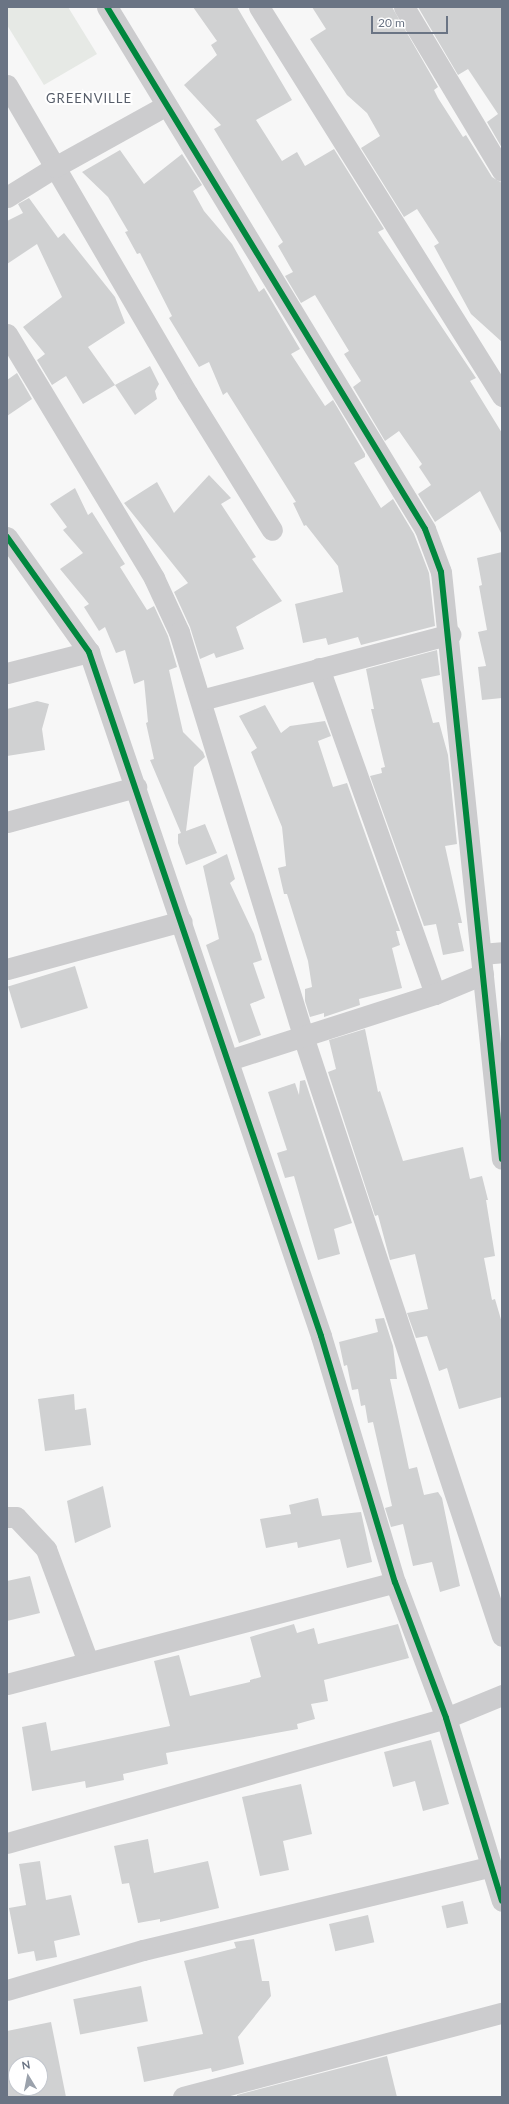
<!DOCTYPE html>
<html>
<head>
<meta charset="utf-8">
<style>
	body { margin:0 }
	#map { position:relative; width:509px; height:2104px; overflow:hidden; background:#f7f7f7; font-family:Lato,sans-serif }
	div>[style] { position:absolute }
	.green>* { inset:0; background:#e6e9e5 }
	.building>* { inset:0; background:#d0d1d2; transform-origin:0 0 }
	.street>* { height:21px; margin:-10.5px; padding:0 10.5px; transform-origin:10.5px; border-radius:10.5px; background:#ccccce }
	.cycleway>* { height:6px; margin:-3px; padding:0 3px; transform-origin:3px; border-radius:3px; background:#00873e }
	span { translate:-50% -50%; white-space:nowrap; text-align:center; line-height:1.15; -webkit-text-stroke:4px #fff; paint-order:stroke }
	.neighbourhood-label { font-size:13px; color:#575e6a; letter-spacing:1px }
	.frame { position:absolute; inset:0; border:8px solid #6a7484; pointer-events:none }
	.north { position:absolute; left:8px; top:2056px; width:40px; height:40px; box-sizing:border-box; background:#fff; border:1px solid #c3c7ce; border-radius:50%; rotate:350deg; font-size:11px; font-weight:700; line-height:16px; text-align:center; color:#6a7484 }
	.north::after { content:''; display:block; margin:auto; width:14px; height:18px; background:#9ba2ac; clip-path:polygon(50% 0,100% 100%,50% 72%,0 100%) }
	.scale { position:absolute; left:371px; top:16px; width:77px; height:18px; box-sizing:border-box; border:2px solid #6a7484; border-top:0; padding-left:5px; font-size:12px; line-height:14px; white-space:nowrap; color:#6a7484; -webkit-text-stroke:3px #fff; paint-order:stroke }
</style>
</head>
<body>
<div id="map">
	<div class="green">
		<i style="clip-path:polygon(7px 7px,68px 7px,97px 54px,44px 85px,7px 25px)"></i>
	</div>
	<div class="building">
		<i style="clip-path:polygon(193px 7px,237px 7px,292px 100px,256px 120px,282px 161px,297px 152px,305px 166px,334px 149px,384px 229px,378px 232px,476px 378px,470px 381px,502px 433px,502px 535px,480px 491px,435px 522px,418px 494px,431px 485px,419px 467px,422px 464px,399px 431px,385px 441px,353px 387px,361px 381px,344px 354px,349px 351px,315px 295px,301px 303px,285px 276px,293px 272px,278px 246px,283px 242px,214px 129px,221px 125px,184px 85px,217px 55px,211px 45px,217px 41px)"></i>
		<i style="clip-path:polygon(312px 7px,392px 7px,438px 87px,434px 90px,438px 98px,463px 137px,466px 135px,492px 177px,502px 183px,502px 342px,471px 314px,434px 246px,439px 243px,417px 209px,404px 217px,361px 148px,380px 136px,367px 113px,347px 95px,310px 39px,326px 29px)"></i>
		<i style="clip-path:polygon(418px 7px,502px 7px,502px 148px,487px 122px,498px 114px,468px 69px,458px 75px)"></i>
		<i style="clip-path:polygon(120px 150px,144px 184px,182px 154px,202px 185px,193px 191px,204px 211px,232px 244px,259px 292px,264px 288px,300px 349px,291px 354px,325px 406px,333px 400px,365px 454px,365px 457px,354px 463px,381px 508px,393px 499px,414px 534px,429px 573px,435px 626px,361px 645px,358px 637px,328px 645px,326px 638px,303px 643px,295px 604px,343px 592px,338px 566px,306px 525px,304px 526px,293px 503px,296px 502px,227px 392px,223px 395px,209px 362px,199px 367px,169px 318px,172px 316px,140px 253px,137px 254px,125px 232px,128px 231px,108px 197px,82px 172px)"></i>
		<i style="clip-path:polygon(29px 198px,58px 238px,64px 233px,115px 297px,125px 323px,88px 347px,115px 385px,83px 404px,66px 376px,52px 385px,37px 360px,45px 354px,23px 327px,62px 297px,37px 244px,7px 264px,7px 221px,23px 213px,18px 204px)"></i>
		<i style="clip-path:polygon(150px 366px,159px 384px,155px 391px,157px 399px,135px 415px,115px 385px)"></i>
		<i style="clip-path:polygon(17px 373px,32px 399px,7px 416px,7px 380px)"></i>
		<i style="clip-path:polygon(209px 475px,231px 498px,221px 504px,256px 557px,252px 559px,282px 601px,236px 627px,244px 649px,216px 658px,214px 653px,200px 659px,190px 627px,174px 592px,188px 583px,124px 503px,157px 482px,174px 513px)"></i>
		<i style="clip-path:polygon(75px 488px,88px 515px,92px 512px,125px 564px,120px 567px,147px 610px,154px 606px,168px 636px,177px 667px,169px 670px,183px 732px,203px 752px,205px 757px,194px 767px,186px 831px,205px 824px,217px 853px,186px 865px,178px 843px,178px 834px,181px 833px,150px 760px,154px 759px,146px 723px,148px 722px,144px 680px,134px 684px,125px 650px,116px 653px,105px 627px,99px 631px,84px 607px,89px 604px,60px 569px,83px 553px,63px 530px,67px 527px,50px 504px)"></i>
		<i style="clip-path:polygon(502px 552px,502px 698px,482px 700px,478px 667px,486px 666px,478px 632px,487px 630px,479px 586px,482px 585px,477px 558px)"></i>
		<i style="clip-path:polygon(437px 650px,440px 675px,421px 679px,433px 723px,439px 722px,448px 755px,457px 844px,445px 846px,462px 923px,458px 923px,464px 951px,443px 955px,436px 924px,424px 926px,370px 776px,382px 773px,381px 768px,385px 767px,371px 709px,374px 709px,366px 669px)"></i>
		<i style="clip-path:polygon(37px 701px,49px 704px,42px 729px,45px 750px,7px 756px,7px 709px)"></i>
		<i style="clip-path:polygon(265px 705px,281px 733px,290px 726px,325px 721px,331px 736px,318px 741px,333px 787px,347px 783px,400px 931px,396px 931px,400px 945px,392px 948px,402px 988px,359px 999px,360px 1005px,324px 1017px,324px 1013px,310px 1017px,305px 1001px,305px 989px,312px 987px,308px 961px,287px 894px,284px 894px,278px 868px,286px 866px,282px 827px,251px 752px,257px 748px,239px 716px)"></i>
		<i style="clip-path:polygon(227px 854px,235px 879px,230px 883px,254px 934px,262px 960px,253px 963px,265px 998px,250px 1004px,261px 1035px,239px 1043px,206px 945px,219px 939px,203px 866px)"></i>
		<i style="left:75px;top:966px;width:44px;height:70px;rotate:73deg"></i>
		<i style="clip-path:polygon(365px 1029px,378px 1092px,380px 1091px,403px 1161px,463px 1147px,470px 1179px,482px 1176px,488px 1200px,486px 1200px,495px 1256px,484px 1258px,492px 1300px,495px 1299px,502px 1323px,502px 1397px,459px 1409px,447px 1368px,439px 1371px,427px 1336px,416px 1338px,407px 1313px,428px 1309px,415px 1254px,390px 1260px,378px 1215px,375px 1216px,328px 1072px,336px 1069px,329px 1040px)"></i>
		<i style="clip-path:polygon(305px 1080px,352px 1223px,334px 1229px,340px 1254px,318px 1260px,294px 1176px,285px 1178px,277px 1153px,287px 1150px,268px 1092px,295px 1083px,299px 1095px,300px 1081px)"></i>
		<i style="clip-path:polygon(384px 1318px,393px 1346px,397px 1379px,390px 1379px,409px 1469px,417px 1467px,424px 1495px,438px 1492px,442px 1498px,460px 1586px,440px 1592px,432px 1562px,413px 1566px,403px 1524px,391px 1527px,385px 1508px,392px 1506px,373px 1422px,368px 1423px,365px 1405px,361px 1406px,358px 1389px,352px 1390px,347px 1365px,344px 1366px,339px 1342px,378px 1332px,375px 1319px)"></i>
		<i style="clip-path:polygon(74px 1394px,75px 1410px,86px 1408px,91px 1445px,45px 1451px,38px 1399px)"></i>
		<i style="clip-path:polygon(103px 1486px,111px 1527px,75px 1543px,67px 1501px)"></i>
		<i style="clip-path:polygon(318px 1498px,322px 1516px,361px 1512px,372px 1562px,347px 1568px,340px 1539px,298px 1548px,297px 1542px,266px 1548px,260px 1519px,291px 1514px,289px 1505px)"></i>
		<i style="clip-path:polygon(30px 1576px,40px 1613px,7px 1621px,7px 1581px)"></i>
		<i style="clip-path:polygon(294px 1624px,297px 1633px,314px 1628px,318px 1644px,398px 1624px,409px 1658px,324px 1680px,328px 1701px,311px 1704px,315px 1719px,297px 1724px,298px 1729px,166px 1753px,168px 1764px,123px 1774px,124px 1780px,86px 1788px,85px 1781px,32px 1791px,22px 1727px,46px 1722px,51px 1751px,170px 1726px,154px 1661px,179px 1655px,190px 1696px,250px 1682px,250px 1680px,261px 1677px,250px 1637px)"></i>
		<i style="clip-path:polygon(431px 1740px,449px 1804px,423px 1811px,415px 1781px,393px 1787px,384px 1752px)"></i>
		<i style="clip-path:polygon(301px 1784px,312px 1834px,283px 1841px,289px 1870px,260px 1876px,242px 1797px)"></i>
		<i style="clip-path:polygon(148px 1839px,154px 1873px,208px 1861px,219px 1908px,160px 1922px,160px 1919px,138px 1923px,129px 1883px,122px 1884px,114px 1846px)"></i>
		<i style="clip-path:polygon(40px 1861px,46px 1900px,71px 1895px,80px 1935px,54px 1941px,57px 1957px,36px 1961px,34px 1951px,18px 1954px,9px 1908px,26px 1905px,19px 1864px)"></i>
		<i style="left:463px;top:1901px;width:23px;height:22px;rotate:77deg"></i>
		<i style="left:368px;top:1915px;width:28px;height:40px;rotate:77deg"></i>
		<i style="clip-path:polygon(254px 1939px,262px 1981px,269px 1981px,271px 1996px,238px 2037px,244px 2064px,212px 2072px,211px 2068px,144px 2082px,137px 2047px,203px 2034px,184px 1961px,236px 1948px,234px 1942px)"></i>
		<i style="left:141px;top:1986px;width:36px;height:69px;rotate:79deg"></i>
		<i style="clip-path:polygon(evenodd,51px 2022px,66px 2097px,7px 2097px,7px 2031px,51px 2022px,16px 2064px,40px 2064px,40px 2088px,16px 2088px,16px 2064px)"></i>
		<i style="clip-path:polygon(387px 2056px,397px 2097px,237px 2097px,237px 2095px)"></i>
	</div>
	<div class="street">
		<i style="left:107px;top:7px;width:611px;rotate:58.65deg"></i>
		<i style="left:425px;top:529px;width:46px;rotate:69.6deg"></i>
		<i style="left:441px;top:572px;width:590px;rotate:84.07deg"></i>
		<i style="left:259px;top:7px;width:459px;rotate:58deg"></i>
		<i style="left:404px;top:7px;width:191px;rotate:59.1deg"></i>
		<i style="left:7px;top:85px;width:357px;rotate:59.7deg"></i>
		<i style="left:187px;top:393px;width:161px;rotate:58.2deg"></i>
		<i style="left:7px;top:197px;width:57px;rotate:-32deg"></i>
		<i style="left:55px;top:167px;width:126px;rotate:-29deg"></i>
		<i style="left:7px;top:334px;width:285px;rotate:58.9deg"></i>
		<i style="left:154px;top:578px;width:60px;rotate:65.2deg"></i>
		<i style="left:179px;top:632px;width:423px;rotate:72.9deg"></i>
		<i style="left:303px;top:1036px;width:632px;rotate:71.65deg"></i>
		<i style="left:7px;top:537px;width:141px;rotate:54.5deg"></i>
		<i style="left:89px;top:652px;width:722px;rotate:71.26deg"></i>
		<i style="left:321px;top:1336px;width:257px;rotate:73.3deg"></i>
		<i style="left:395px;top:1582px;width:145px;rotate:69.4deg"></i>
		<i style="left:446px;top:1718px;width:191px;rotate:73deg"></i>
		<i style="left:319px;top:668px;width:346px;rotate:70.4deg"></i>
		<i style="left:7px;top:673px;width:85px;rotate:-14.4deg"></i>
		<i style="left:201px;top:700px;width:258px;rotate:-14.8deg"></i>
		<i style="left:7px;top:822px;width:134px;rotate:-15.2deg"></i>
		<i style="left:481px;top:954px;width:21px;rotate:-5deg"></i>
		<i style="left:7px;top:969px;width:181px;rotate:-15.3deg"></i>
		<i style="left:229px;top:1060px;width:216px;rotate:-17.8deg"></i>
		<i style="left:435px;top:994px;width:52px;rotate:-22.6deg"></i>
		<i style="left:7px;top:1517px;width:9px"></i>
		<i style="left:16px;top:1517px;width:44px;rotate:46.8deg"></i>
		<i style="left:46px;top:1549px;width:121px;rotate:69.6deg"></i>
		<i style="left:7px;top:1684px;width:401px;rotate:-14.7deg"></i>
		<i style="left:7px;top:1843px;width:456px;rotate:-15.9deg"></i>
		<i style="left:446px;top:1718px;width:61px;rotate:-22.3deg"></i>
		<i style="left:7px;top:1990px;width:142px;rotate:-16.4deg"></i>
		<i style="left:143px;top:1950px;width:357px;rotate:-13.5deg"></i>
		<i style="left:183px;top:2097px;width:330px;rotate:-14.8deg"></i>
	</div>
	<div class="cycleway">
		<i style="left:107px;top:7px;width:611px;rotate:58.65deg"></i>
		<i style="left:425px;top:529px;width:46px;rotate:69.6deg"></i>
		<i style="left:441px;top:572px;width:590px;rotate:84.07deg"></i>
		<i style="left:7px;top:537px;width:141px;rotate:54.5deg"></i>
		<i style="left:89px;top:652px;width:722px;rotate:71.26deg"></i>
		<i style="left:321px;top:1336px;width:257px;rotate:73.3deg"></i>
		<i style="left:395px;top:1582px;width:145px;rotate:69.4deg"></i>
		<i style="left:446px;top:1718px;width:191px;rotate:73deg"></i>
	</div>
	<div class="neighbourhood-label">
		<span style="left:89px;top:98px">GREENVILLE</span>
	</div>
	<div class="frame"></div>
	<div class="north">N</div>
	<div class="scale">20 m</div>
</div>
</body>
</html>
